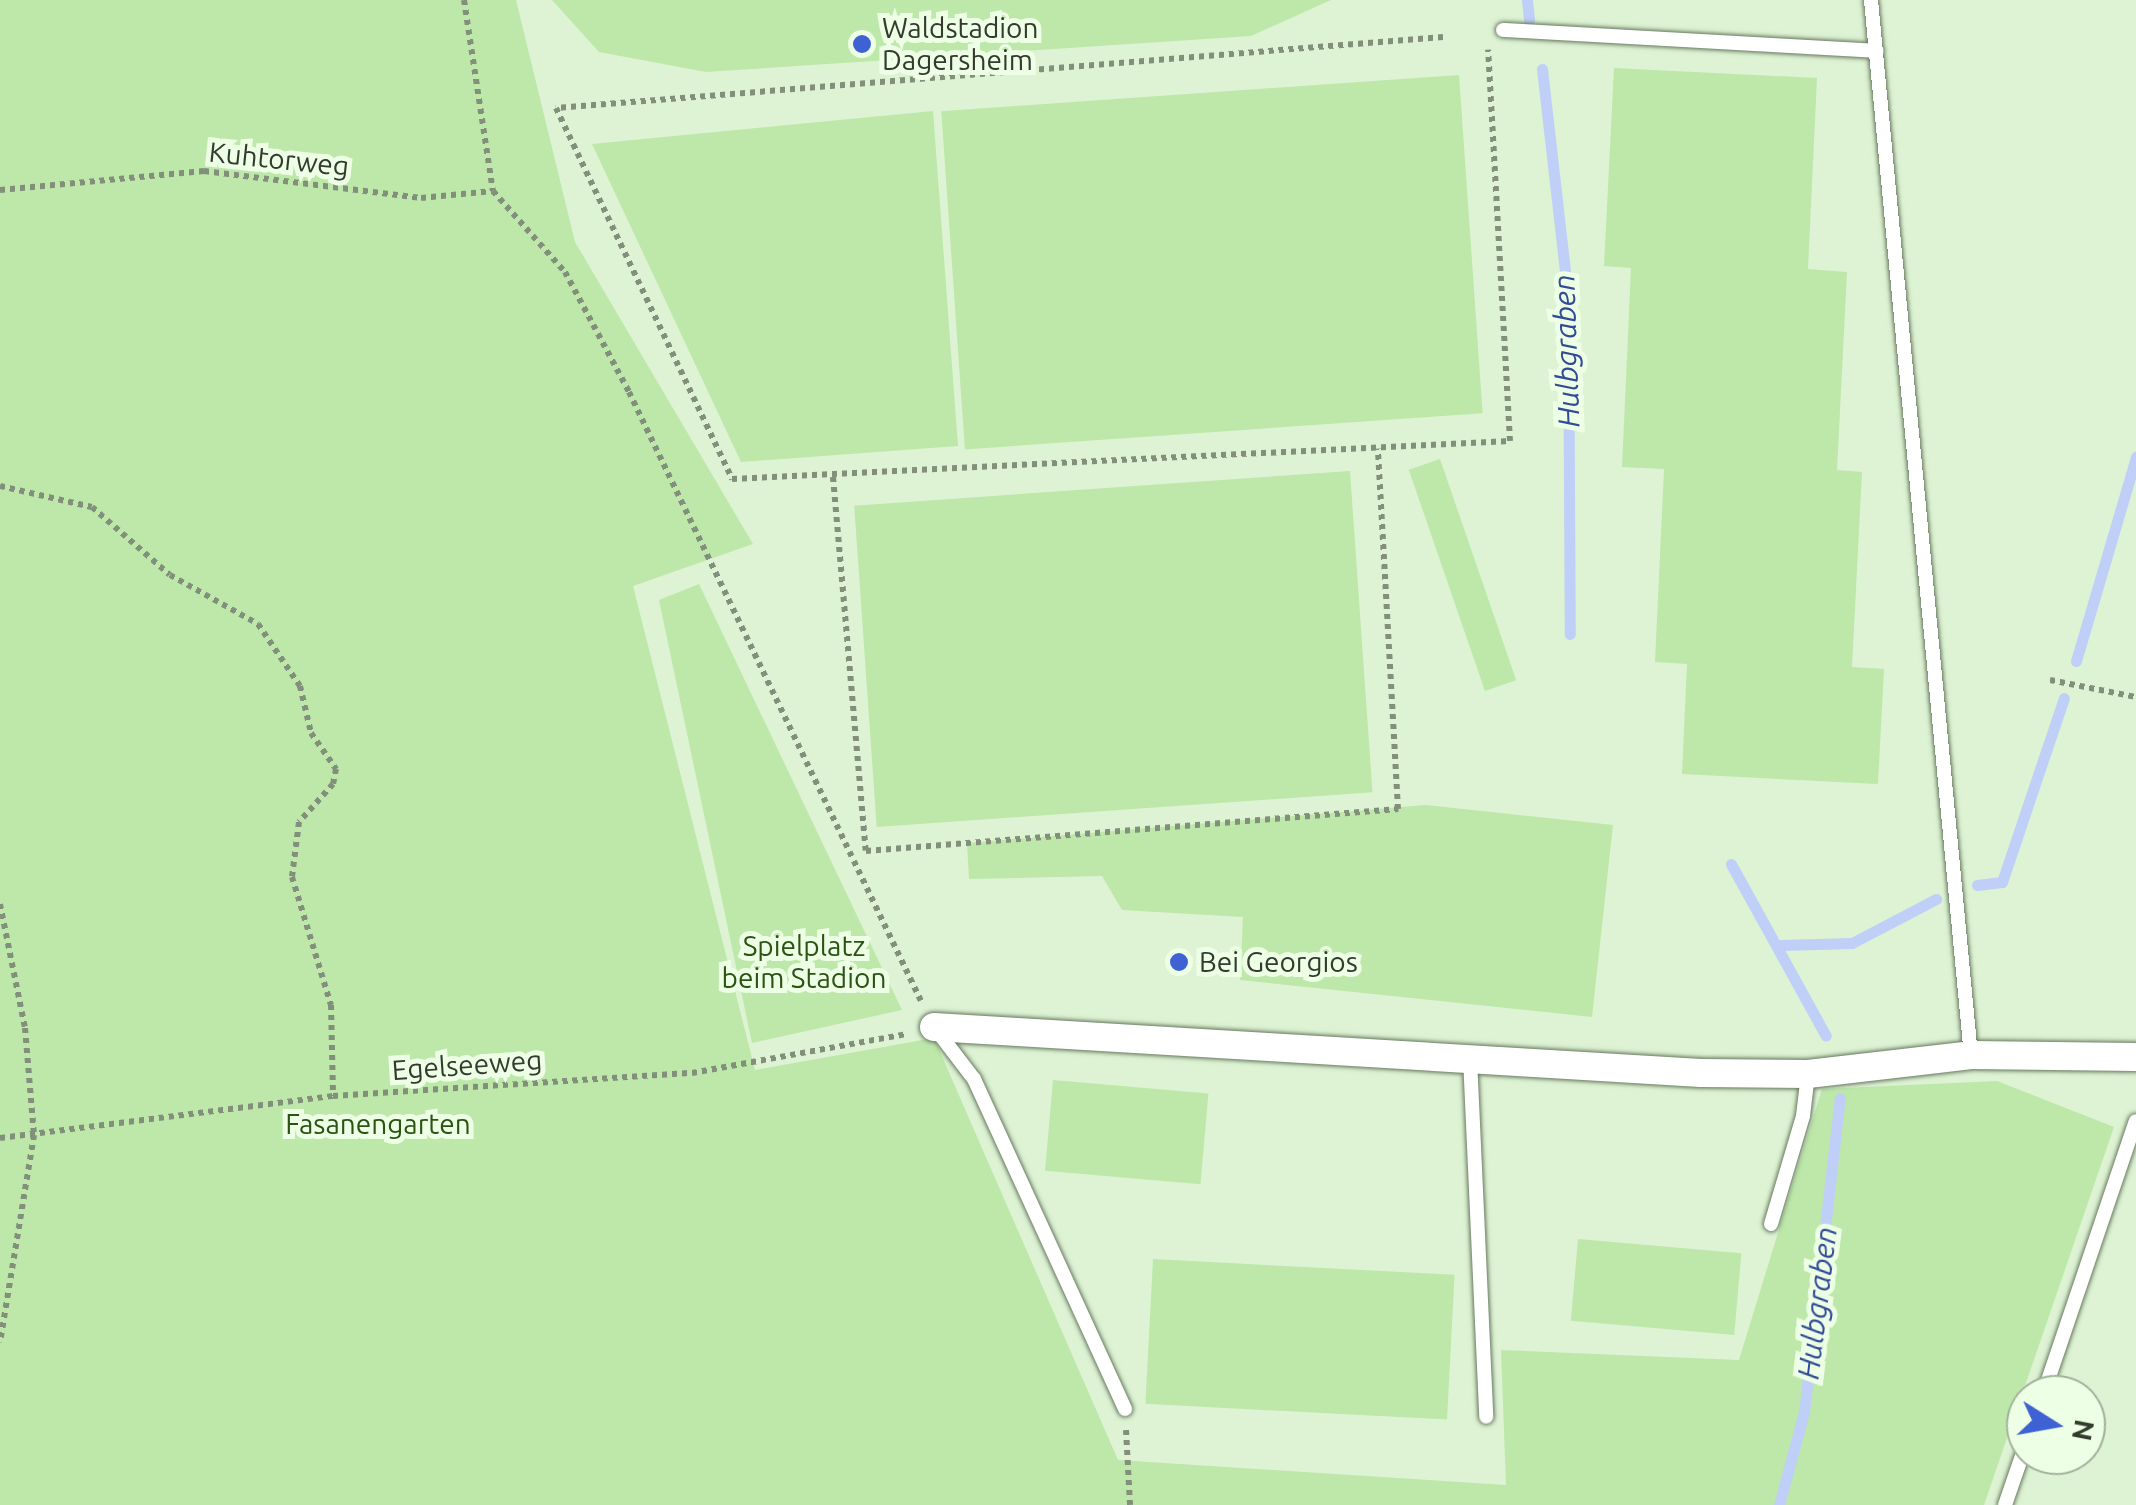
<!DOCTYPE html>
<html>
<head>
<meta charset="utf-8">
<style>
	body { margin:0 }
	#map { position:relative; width:2136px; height:1505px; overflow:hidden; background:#ddf3d4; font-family:Ubuntu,sans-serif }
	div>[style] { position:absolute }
	.green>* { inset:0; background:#bde8aa; transform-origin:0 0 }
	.stream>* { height:11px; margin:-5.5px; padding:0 5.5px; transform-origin:5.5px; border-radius:5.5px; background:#bfcff7 }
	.path>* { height:6px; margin-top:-3px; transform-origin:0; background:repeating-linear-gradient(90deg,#818f7b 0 5px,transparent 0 10px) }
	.roads { filter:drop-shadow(0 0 2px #677a5e) drop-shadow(0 0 2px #677a5e) }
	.service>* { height:14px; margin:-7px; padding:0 7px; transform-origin:7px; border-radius:7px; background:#fff }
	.minor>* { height:28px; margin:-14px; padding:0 14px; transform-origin:14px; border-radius:14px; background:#fff }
	.dots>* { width:28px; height:28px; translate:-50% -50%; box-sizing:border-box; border:5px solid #edffe5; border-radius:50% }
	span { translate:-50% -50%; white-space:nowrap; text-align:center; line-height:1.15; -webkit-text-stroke:10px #edffe5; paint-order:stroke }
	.poi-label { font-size:28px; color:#333b2f }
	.left { translate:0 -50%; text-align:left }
	.street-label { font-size:28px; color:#333b2f }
	.park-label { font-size:28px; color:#2b5314 }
	.water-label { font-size:30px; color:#314b96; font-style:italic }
	.north { position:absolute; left:2006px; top:1375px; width:100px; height:100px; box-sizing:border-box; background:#edffe5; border:2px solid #a3b19c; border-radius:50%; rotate:101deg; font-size:28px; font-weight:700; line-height:40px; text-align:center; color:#333b2f }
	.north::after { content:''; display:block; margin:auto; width:35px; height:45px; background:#3e62d4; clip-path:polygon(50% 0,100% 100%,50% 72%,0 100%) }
</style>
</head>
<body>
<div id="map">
	<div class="green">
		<i style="clip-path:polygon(0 0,516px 0,575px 242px,753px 544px,633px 586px,755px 1070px,934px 1038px,1118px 1460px,1506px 1485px,1501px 1350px,1739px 1360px,1822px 1089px,1997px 1081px,2114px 1127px,1984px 1505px,0 1505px)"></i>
		<i style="clip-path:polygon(552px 0,1331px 0,1251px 36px,706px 72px,599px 52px)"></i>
		<i style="clip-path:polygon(1614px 68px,1817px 78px,1808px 269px,1847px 272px,1837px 470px,1862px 472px,1852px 667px,1884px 669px,1878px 784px,1682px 774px,1687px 664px,1655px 662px,1664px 469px,1622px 467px,1631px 268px,1604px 266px)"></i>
		<i style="left:1459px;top:75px;width:339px;height:519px;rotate:86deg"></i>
		<i style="clip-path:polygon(933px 111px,958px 446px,741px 462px,592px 144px)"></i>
		<i style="left:1440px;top:459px;width:234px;height:33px;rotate:71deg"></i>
		<i style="left:1350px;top:471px;width:322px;height:497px;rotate:86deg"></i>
		<i style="clip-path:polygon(699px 584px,902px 1010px,752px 1043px,659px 600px)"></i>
		<i style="clip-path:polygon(1426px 805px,1613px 825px,1592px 1017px,1240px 980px,1243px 917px,1122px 910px,1102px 876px,969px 879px,967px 843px)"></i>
		<i style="left:1053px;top:1080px;width:156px;height:91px;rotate:5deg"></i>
		<i style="left:1578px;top:1239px;width:164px;height:82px;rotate:5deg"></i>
		<i style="left:1153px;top:1259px;width:302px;height:145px;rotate:3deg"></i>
	</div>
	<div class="stream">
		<i style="left:1527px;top:0;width:20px;rotate:84deg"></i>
		<i style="left:1542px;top:69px;width:228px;rotate:83.5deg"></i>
		<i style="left:1568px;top:296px;width:338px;rotate:89.7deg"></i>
		<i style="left:2076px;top:661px;width:213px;rotate:-73.6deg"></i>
		<i style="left:1731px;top:864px;width:196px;rotate:61.1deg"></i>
		<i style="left:1977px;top:885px;width:25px;rotate:-7deg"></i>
		<i style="left:2002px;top:882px;width:194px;rotate:-71.4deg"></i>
		<i style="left:1781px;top:945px;width:71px;rotate:-1.6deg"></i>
		<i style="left:1852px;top:943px;width:95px;rotate:-27.6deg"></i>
		<i style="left:1779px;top:1505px;width:96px;rotate:-75deg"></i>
		<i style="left:1804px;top:1412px;width:316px;rotate:-83.5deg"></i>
	</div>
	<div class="path">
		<i style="left:464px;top:0;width:193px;rotate:81.4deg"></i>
		<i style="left:493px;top:191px;width:108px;rotate:48.4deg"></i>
		<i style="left:565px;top:272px;width:136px;rotate:61.9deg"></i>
		<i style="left:629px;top:392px;width:675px;rotate:64.38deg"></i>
		<i style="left:1443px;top:37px;width:890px;rotate:175.42deg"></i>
		<i style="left:556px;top:108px;width:411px;rotate:64.6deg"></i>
		<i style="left:732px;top:479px;width:779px;rotate:-2.8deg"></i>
		<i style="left:1510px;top:441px;width:392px;rotate:-93.2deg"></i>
		<i style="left:0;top:190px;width:205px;rotate:-5.3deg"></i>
		<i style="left:204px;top:171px;width:219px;rotate:7.1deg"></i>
		<i style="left:421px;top:198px;width:72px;rotate:-5.6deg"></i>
		<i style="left:833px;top:477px;width:375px;rotate:85deg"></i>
		<i style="left:866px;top:851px;width:534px;rotate:-4.51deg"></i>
		<i style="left:1398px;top:809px;width:361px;rotate:-93.2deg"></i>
		<i style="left:0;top:486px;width:94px;rotate:12.9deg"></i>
		<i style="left:92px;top:507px;width:103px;rotate:41.1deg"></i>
		<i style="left:170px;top:575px;width:101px;rotate:29.1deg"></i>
		<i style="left:258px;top:624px;width:75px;rotate:55.9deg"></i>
		<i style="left:300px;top:686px;width:48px;rotate:76.8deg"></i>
		<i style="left:311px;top:733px;width:44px;rotate:55.2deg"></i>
		<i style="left:336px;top:769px;width:15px;rotate:101deg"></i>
		<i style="left:333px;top:784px;width:51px;rotate:131.8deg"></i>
		<i style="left:299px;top:822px;width:55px;rotate:97.3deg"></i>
		<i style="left:292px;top:877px;width:134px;rotate:73.1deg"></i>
		<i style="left:331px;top:1005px;width:91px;rotate:88.7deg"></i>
		<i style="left:2050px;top:680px;width:88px;rotate:11.2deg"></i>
		<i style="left:0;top:904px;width:126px;rotate:78.6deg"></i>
		<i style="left:25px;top:1028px;width:107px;rotate:85.2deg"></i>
		<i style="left:34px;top:1135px;width:210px;rotate:99.3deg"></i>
		<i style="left:0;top:1138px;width:336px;rotate:-7.2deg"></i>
		<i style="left:333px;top:1096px;width:360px;rotate:-3.7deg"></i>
		<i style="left:692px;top:1073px;width:219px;rotate:-10.3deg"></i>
		<i style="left:1126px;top:1430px;width:75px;rotate:86.9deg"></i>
	</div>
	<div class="roads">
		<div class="service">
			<i style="left:1871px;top:0;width:1060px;rotate:84.59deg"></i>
			<i style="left:1503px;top:30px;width:374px;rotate:3.2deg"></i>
			<i style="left:935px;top:1028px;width:64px;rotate:52.6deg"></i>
			<i style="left:974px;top:1079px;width:363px;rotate:65.4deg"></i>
			<i style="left:1470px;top:1058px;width:359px;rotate:87.4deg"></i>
			<i style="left:1771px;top:1224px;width:113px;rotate:-73.5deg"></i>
			<i style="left:1803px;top:1116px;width:42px;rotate:-83.2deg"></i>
			<i style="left:2043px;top:1395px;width:289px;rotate:-71.3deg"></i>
			<i style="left:2005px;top:1505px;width:65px;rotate:-71deg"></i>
		</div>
		<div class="minor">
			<i style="left:934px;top:1027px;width:768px;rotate:3.43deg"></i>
			<i style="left:1701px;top:1073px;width:107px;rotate:0.5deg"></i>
			<i style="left:1808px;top:1074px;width:164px;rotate:-6.6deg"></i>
			<i style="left:1971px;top:1055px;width:165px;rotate:0.7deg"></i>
		</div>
	</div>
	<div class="dots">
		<i style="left:862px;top:44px;background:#3e62d4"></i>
		<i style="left:1179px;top:962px;background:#3e62d4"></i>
	</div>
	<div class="poi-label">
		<span class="left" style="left:882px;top:44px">Waldstadion<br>Dagersheim</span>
		<span class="left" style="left:1199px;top:962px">Bei Georgios</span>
	</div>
	<div class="street-label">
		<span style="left:279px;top:159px;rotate:6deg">Kuhtorweg</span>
		<span style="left:467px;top:1065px;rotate:-4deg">Egelseeweg</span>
	</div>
	<div class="park-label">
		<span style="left:804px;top:962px">Spielplatz<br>beim Stadion</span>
		<span style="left:378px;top:1124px">Fasanengarten</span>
	</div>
	<div class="water-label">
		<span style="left:1566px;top:351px;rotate:-92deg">Hulbgraben</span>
		<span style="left:1817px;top:1303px;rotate:-83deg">Hulbgraben</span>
	</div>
	<div class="north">N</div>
</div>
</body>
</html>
